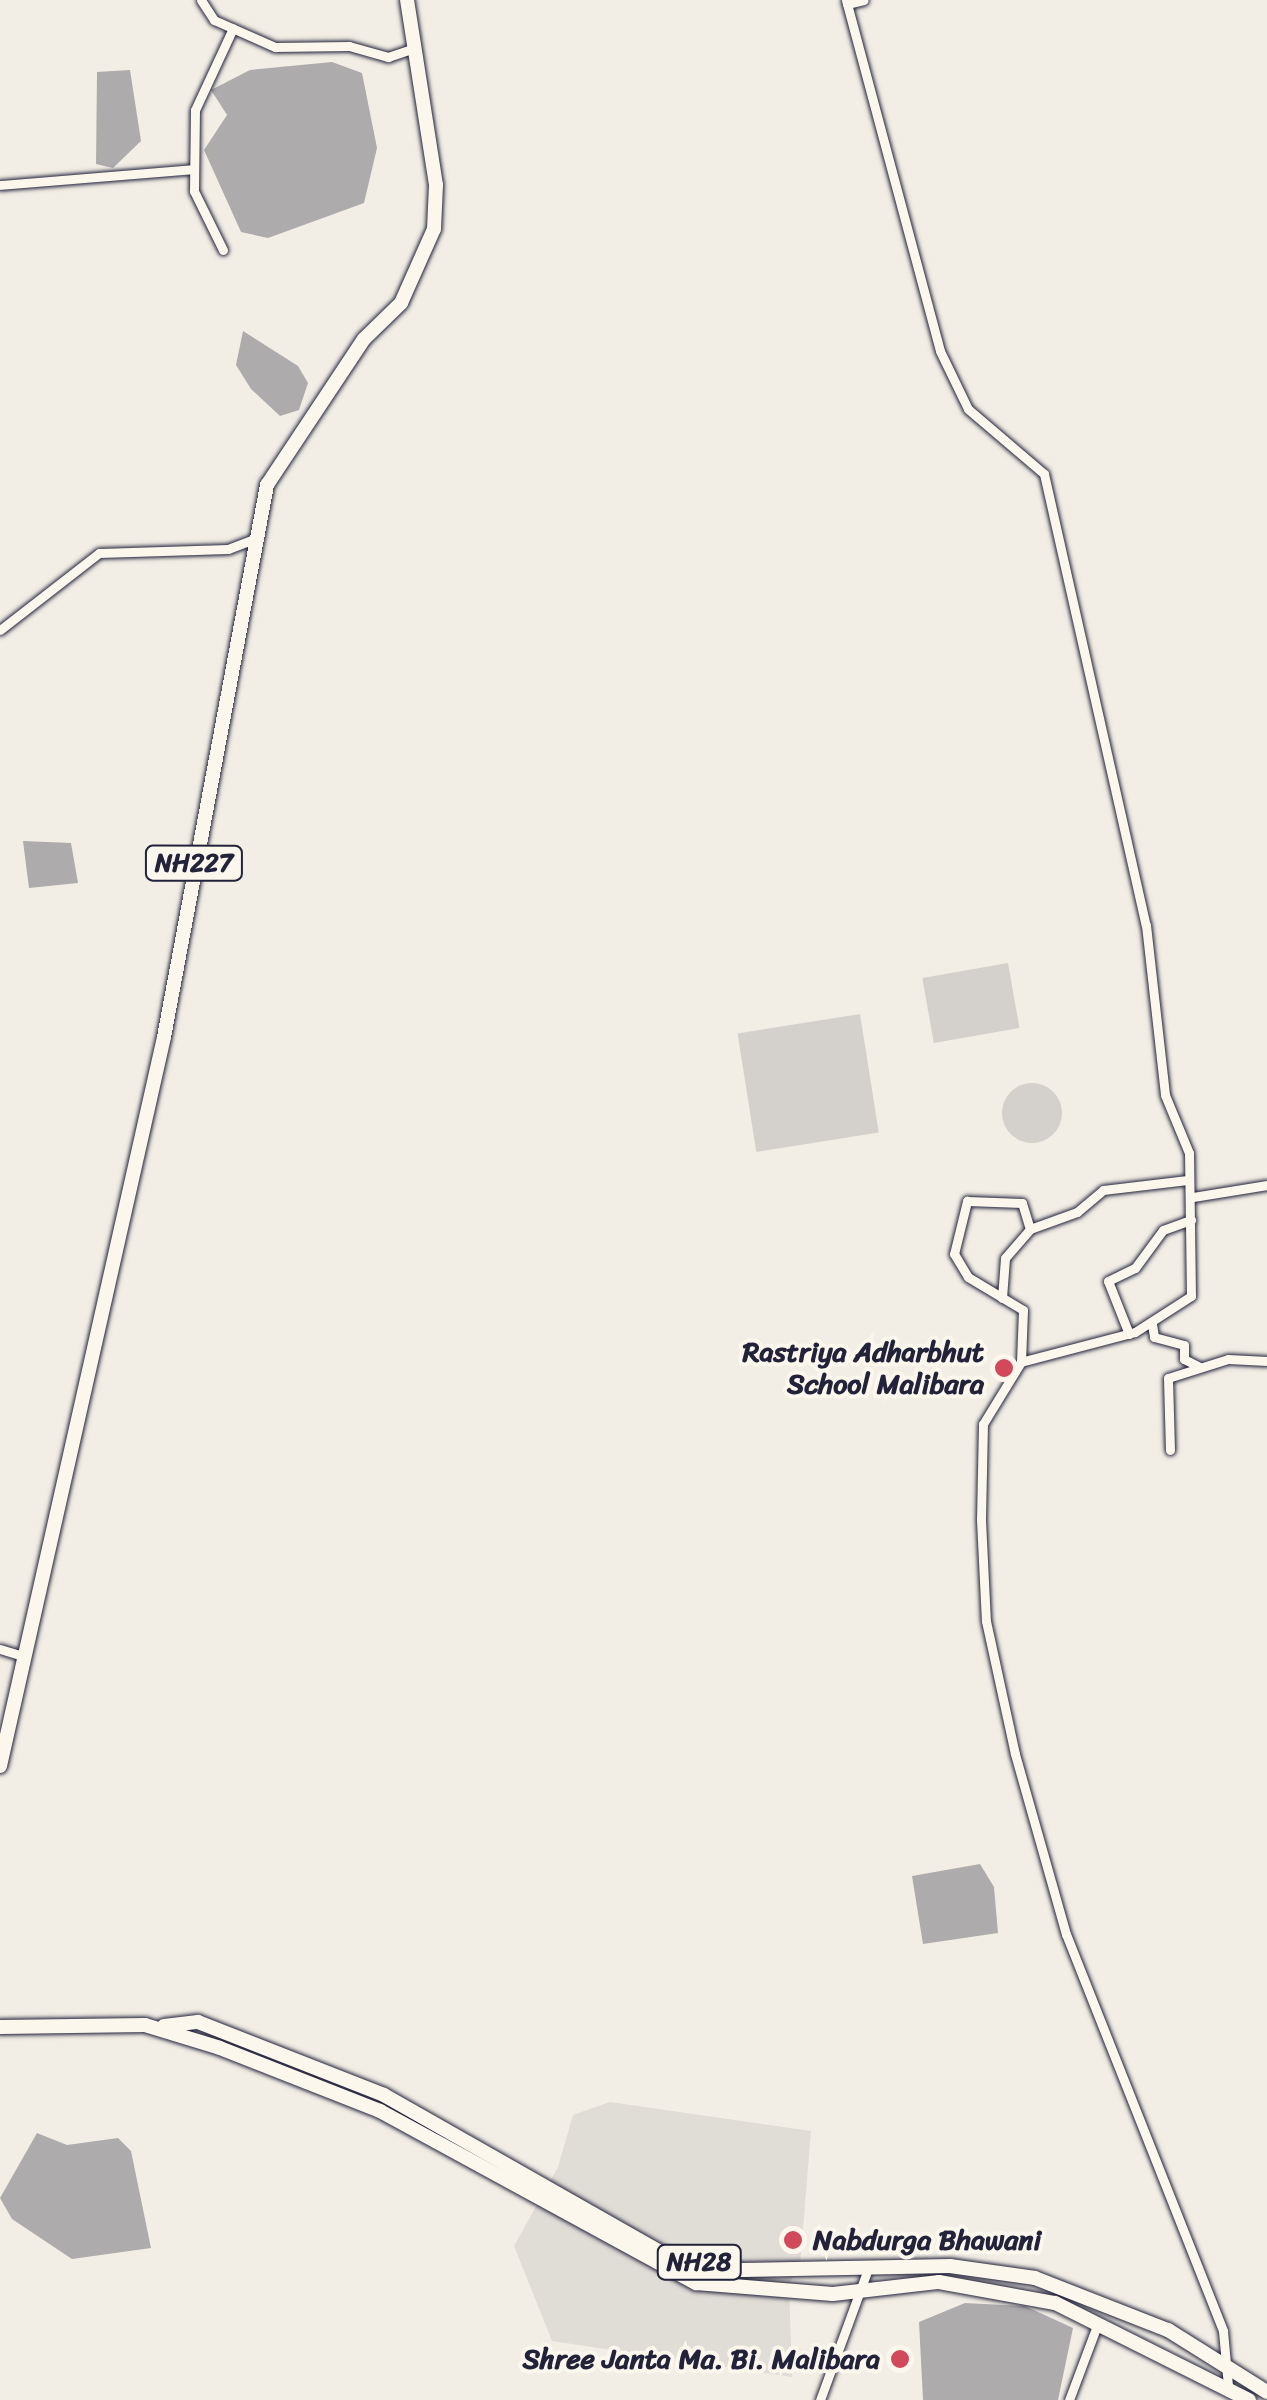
<!DOCTYPE html>
<html>
<head>
<meta charset="utf-8">
<style>
	body { margin:0 }
	#map { position:relative; width:1267px; height:2400px; overflow:hidden; background:#f2eee5; font-family:Sriracha,sans-serif }
	div>[style] { position:absolute }
	.built>* { inset:0; background:#e0dcd6 }
	.green>* { inset:0; background:#d4d1cc; transform-origin:0 0 }
	.round { border-radius:50% }
	.water>* { inset:0; background:#aeabad }
	.roads { filter:drop-shadow(0 0 2px #22223b) drop-shadow(0 0 2px #22223b) }
	.minor>* { height:9px; margin:-4.5px; padding:0 4.5px; transform-origin:4.5px; border-radius:4.5px; background:#fbf7ec }
	.trunk>* { height:14px; margin:-7px; padding:0 7px; transform-origin:7px; border-radius:7px; background:#fbf7ec }
	.dots>* { width:28px; height:28px; translate:-50% -50%; box-sizing:border-box; border:5px solid #fbf7ec; border-radius:50% }
	span { translate:-50% -50%; white-space:nowrap; text-align:center; line-height:1.15; -webkit-text-stroke:8px #fbf7ec; paint-order:stroke }
	.shield-label span { padding:2px 8px; background:#fbf7ec; border:2px solid; border-radius:8px; -webkit-text-stroke-width:0 }
	.shield-label { font-size:25px; color:#22223b; font-weight:700 }
	.poi-label { font-size:28px; color:#22223b; font-weight:700 }
	.right { translate:-100% -50%; text-align:right }
	.left { translate:0 -50%; text-align:left }
</style>
</head>
<body>
<div id="map">
	<div class="built">
		<i style="clip-path:polygon(610px 2102px,811px 2131px,800px 2265px,789px 2284px,792px 2377px,552px 2341px,514px 2246px,558px 2167px,573px 2115px)"></i>
	</div>
	<div class="green">
		<i style="left:1008px;top:963px;width:66px;height:87px;rotate:80deg"></i>
		<i style="left:860px;top:1014px;width:120px;height:124px;rotate:81deg"></i>
		<i class="round" style="left:1002px;top:1083px;width:60px;height:60px"></i>
	</div>
	<div class="water">
		<i style="clip-path:polygon(332px 62px,362px 73px,377px 148px,364px 203px,268px 238px,241px 232px,204px 150px,227px 115px,211px 90px,250px 70px)"></i>
		<i style="clip-path:polygon(130px 70px,141px 141px,113px 168px,96px 164px,97px 72px)"></i>
		<i style="clip-path:polygon(243px 331px,298px 366px,308px 383px,299px 410px,280px 416px,251px 389px,236px 365px)"></i>
		<i style="clip-path:polygon(23px 841px,71px 843px,78px 883px,29px 888px)"></i>
		<i style="clip-path:polygon(980px 1864px,994px 1887px,998px 1933px,923px 1944px,912px 1876px)"></i>
		<i style="clip-path:polygon(37px 2133px,67px 2145px,118px 2138px,131px 2151px,151px 2248px,72px 2259px,12px 2219px,0 2198px)"></i>
		<i style="clip-path:polygon(965px 2303px,1025px 2306px,1073px 2328px,1058px 2400px,923px 2400px,919px 2322px)"></i>
	</div>
	<div class="roads">
		<div class="minor">
			<i style="left:201px;top:0;width:24px;rotate:57deg"></i>
			<i style="left:214px;top:20px;width:67px;rotate:23.9deg"></i>
			<i style="left:275px;top:47px;width:74px;rotate:-0.8deg"></i>
			<i style="left:349px;top:46px;width:41px;rotate:15.8deg"></i>
			<i style="left:388px;top:57px;width:28px;rotate:-19deg"></i>
			<i style="left:846px;top:0;width:363px;rotate:75deg"></i>
			<i style="left:940px;top:351px;width:64px;rotate:64.2deg"></i>
			<i style="left:968px;top:409px;width:100px;rotate:40.5deg"></i>
			<i style="left:1044px;top:474px;width:462px;rotate:77.3deg"></i>
			<i style="left:1146px;top:925px;width:171px;rotate:83.6deg"></i>
			<i style="left:1165px;top:1095px;width:63px;rotate:67.5deg"></i>
			<i style="left:1189px;top:1153px;width:143px;rotate:89.2deg"></i>
			<i style="left:1191px;top:1296px;width:67px;rotate:147.3deg"></i>
			<i style="left:1135px;top:1332px;width:118px;rotate:165.3deg"></i>
			<i style="left:1021px;top:1362px;width:73px;rotate:121.5deg"></i>
			<i style="left:983px;top:1424px;width:96px;rotate:91.2deg"></i>
			<i style="left:981px;top:1520px;width:101px;rotate:87.2deg"></i>
			<i style="left:986px;top:1621px;width:136px;rotate:77.7deg"></i>
			<i style="left:1015px;top:1754px;width:187px;rotate:74.2deg"></i>
			<i style="left:1066px;top:1934px;width:427px;rotate:68.4deg"></i>
			<i style="left:1223px;top:2331px;width:55px;rotate:84.8deg"></i>
			<i style="left:847px;top:4px;width:17px;rotate:-13deg"></i>
			<i style="left:0;top:185px;width:194px;rotate:-4.7deg"></i>
			<i style="left:223px;top:250px;width:66px;rotate:-116.2deg"></i>
			<i style="left:194px;top:191px;width:81px;rotate:-89.3deg"></i>
			<i style="left:195px;top:110px;width:90px;rotate:-65.1deg"></i>
			<i style="left:0;top:630px;width:125px;rotate:-37.9deg"></i>
			<i style="left:99px;top:553px;width:129px;rotate:-1.8deg"></i>
			<i style="left:228px;top:549px;width:30px;rotate:-21deg"></i>
			<i style="left:1193px;top:1197px;width:75px;rotate:-9.2deg"></i>
			<i style="left:1002px;top:1298px;width:40px;rotate:-85.7deg"></i>
			<i style="left:1005px;top:1258px;width:38px;rotate:-49deg"></i>
			<i style="left:1152px;top:1324px;width:13px;rotate:81deg"></i>
			<i style="left:1154px;top:1337px;width:31px;rotate:15deg"></i>
			<i style="left:1184px;top:1345px;width:14px;rotate:90deg"></i>
			<i style="left:1184px;top:1359px;width:16px;rotate:27deg"></i>
			<i style="left:1129px;top:1334px;width:57px;rotate:-111.6deg"></i>
			<i style="left:1108px;top:1281px;width:30px;rotate:-26deg"></i>
			<i style="left:1135px;top:1268px;width:47px;rotate:-53.6deg"></i>
			<i style="left:1163px;top:1230px;width:30px;rotate:-20deg"></i>
			<i style="left:1021px;top:1362px;width:52px;rotate:-87.8deg"></i>
			<i style="left:1023px;top:1310px;width:64px;rotate:-149deg"></i>
			<i style="left:968px;top:1277px;width:27px;rotate:-121deg"></i>
			<i style="left:954px;top:1254px;width:55px;rotate:-76.2deg"></i>
			<i style="left:967px;top:1201px;width:55px;rotate:2.1deg"></i>
			<i style="left:1022px;top:1203px;width:27px;rotate:73deg"></i>
			<i style="left:1030px;top:1229px;width:50px;rotate:-19.9deg"></i>
			<i style="left:1077px;top:1212px;width:34px;rotate:-40deg"></i>
			<i style="left:1103px;top:1190px;width:85px;rotate:-6.8deg"></i>
			<i style="left:1170px;top:1450px;width:72px;rotate:-91.6deg"></i>
			<i style="left:1168px;top:1378px;width:63px;rotate:-17.6deg"></i>
			<i style="left:1228px;top:1359px;width:39px;rotate:3deg"></i>
			<i style="left:0;top:1649px;width:27px;rotate:17deg"></i>
			<i style="left:820px;top:2400px;width:134px;rotate:-69.9deg"></i>
			<i style="left:1069px;top:2400px;width:82px;rotate:-69.4deg"></i>
		</div>
		<div class="trunk">
			<i style="left:0;top:1766px;width:747px;rotate:-77.32deg"></i>
			<i style="left:164px;top:1037px;width:562px;rotate:-79.43deg"></i>
			<i style="left:267px;top:485px;width:175px;rotate:-56.4deg"></i>
			<i style="left:364px;top:339px;width:52px;rotate:-44.2deg"></i>
			<i style="left:401px;top:303px;width:81px;rotate:-66deg"></i>
			<i style="left:434px;top:229px;width:44px;rotate:-87.4deg"></i>
			<i style="left:436px;top:185px;width:187px;rotate:-98.9deg"></i>
			<i style="left:164px;top:2026px;width:34px;rotate:-7deg"></i>
			<i style="left:198px;top:2022px;width:200px;rotate:21.4deg"></i>
			<i style="left:384px;top:2095px;width:328px;rotate:29.6deg"></i>
			<i style="left:669px;top:2257px;width:75px;rotate:10deg"></i>
			<i style="left:743px;top:2270px;width:207px;rotate:-1.1deg"></i>
			<i style="left:950px;top:2266px;width:86px;rotate:8deg"></i>
			<i style="left:1035px;top:2278px;width:143px;rotate:21.4deg"></i>
			<i style="left:1168px;top:2330px;width:117px;rotate:32.1deg"></i>
			<i style="left:0;top:2027px;width:145px;rotate:-0.8deg"></i>
			<i style="left:145px;top:2025px;width:78px;rotate:17deg"></i>
			<i style="left:220px;top:2048px;width:172px;rotate:21.5deg"></i>
			<i style="left:380px;top:2111px;width:360px;rotate:28.6deg"></i>
			<i style="left:696px;top:2283px;width:137px;rotate:4.6deg"></i>
			<i style="left:833px;top:2294px;width:107px;rotate:-6.5deg"></i>
			<i style="left:939px;top:2282px;width:118px;rotate:10.3deg"></i>
			<i style="left:1055px;top:2303px;width:217px;rotate:26.6deg"></i>
		</div>
	</div>
	<div class="dots">
		<i style="left:1004px;top:1368px;background:#d1495b"></i>
		<i style="left:793px;top:2240px;background:#d1495b"></i>
		<i style="left:900px;top:2359px;background:#d1495b"></i>
	</div>
	<div class="shield-label">
		<span style="left:194px;top:863px">NH227</span>
		<span style="left:699px;top:2262px">NH28</span>
	</div>
	<div class="poi-label">
		<span class="right" style="left:984px;top:1368px">Rastriya Adharbhut<br>School Malibara</span>
		<span class="left" style="left:813px;top:2240px">Nabdurga Bhawani</span>
		<span class="right" style="left:880px;top:2359px">Shree Janta Ma. Bi. Malibara</span>
	</div>
</div>
</body>
</html>
